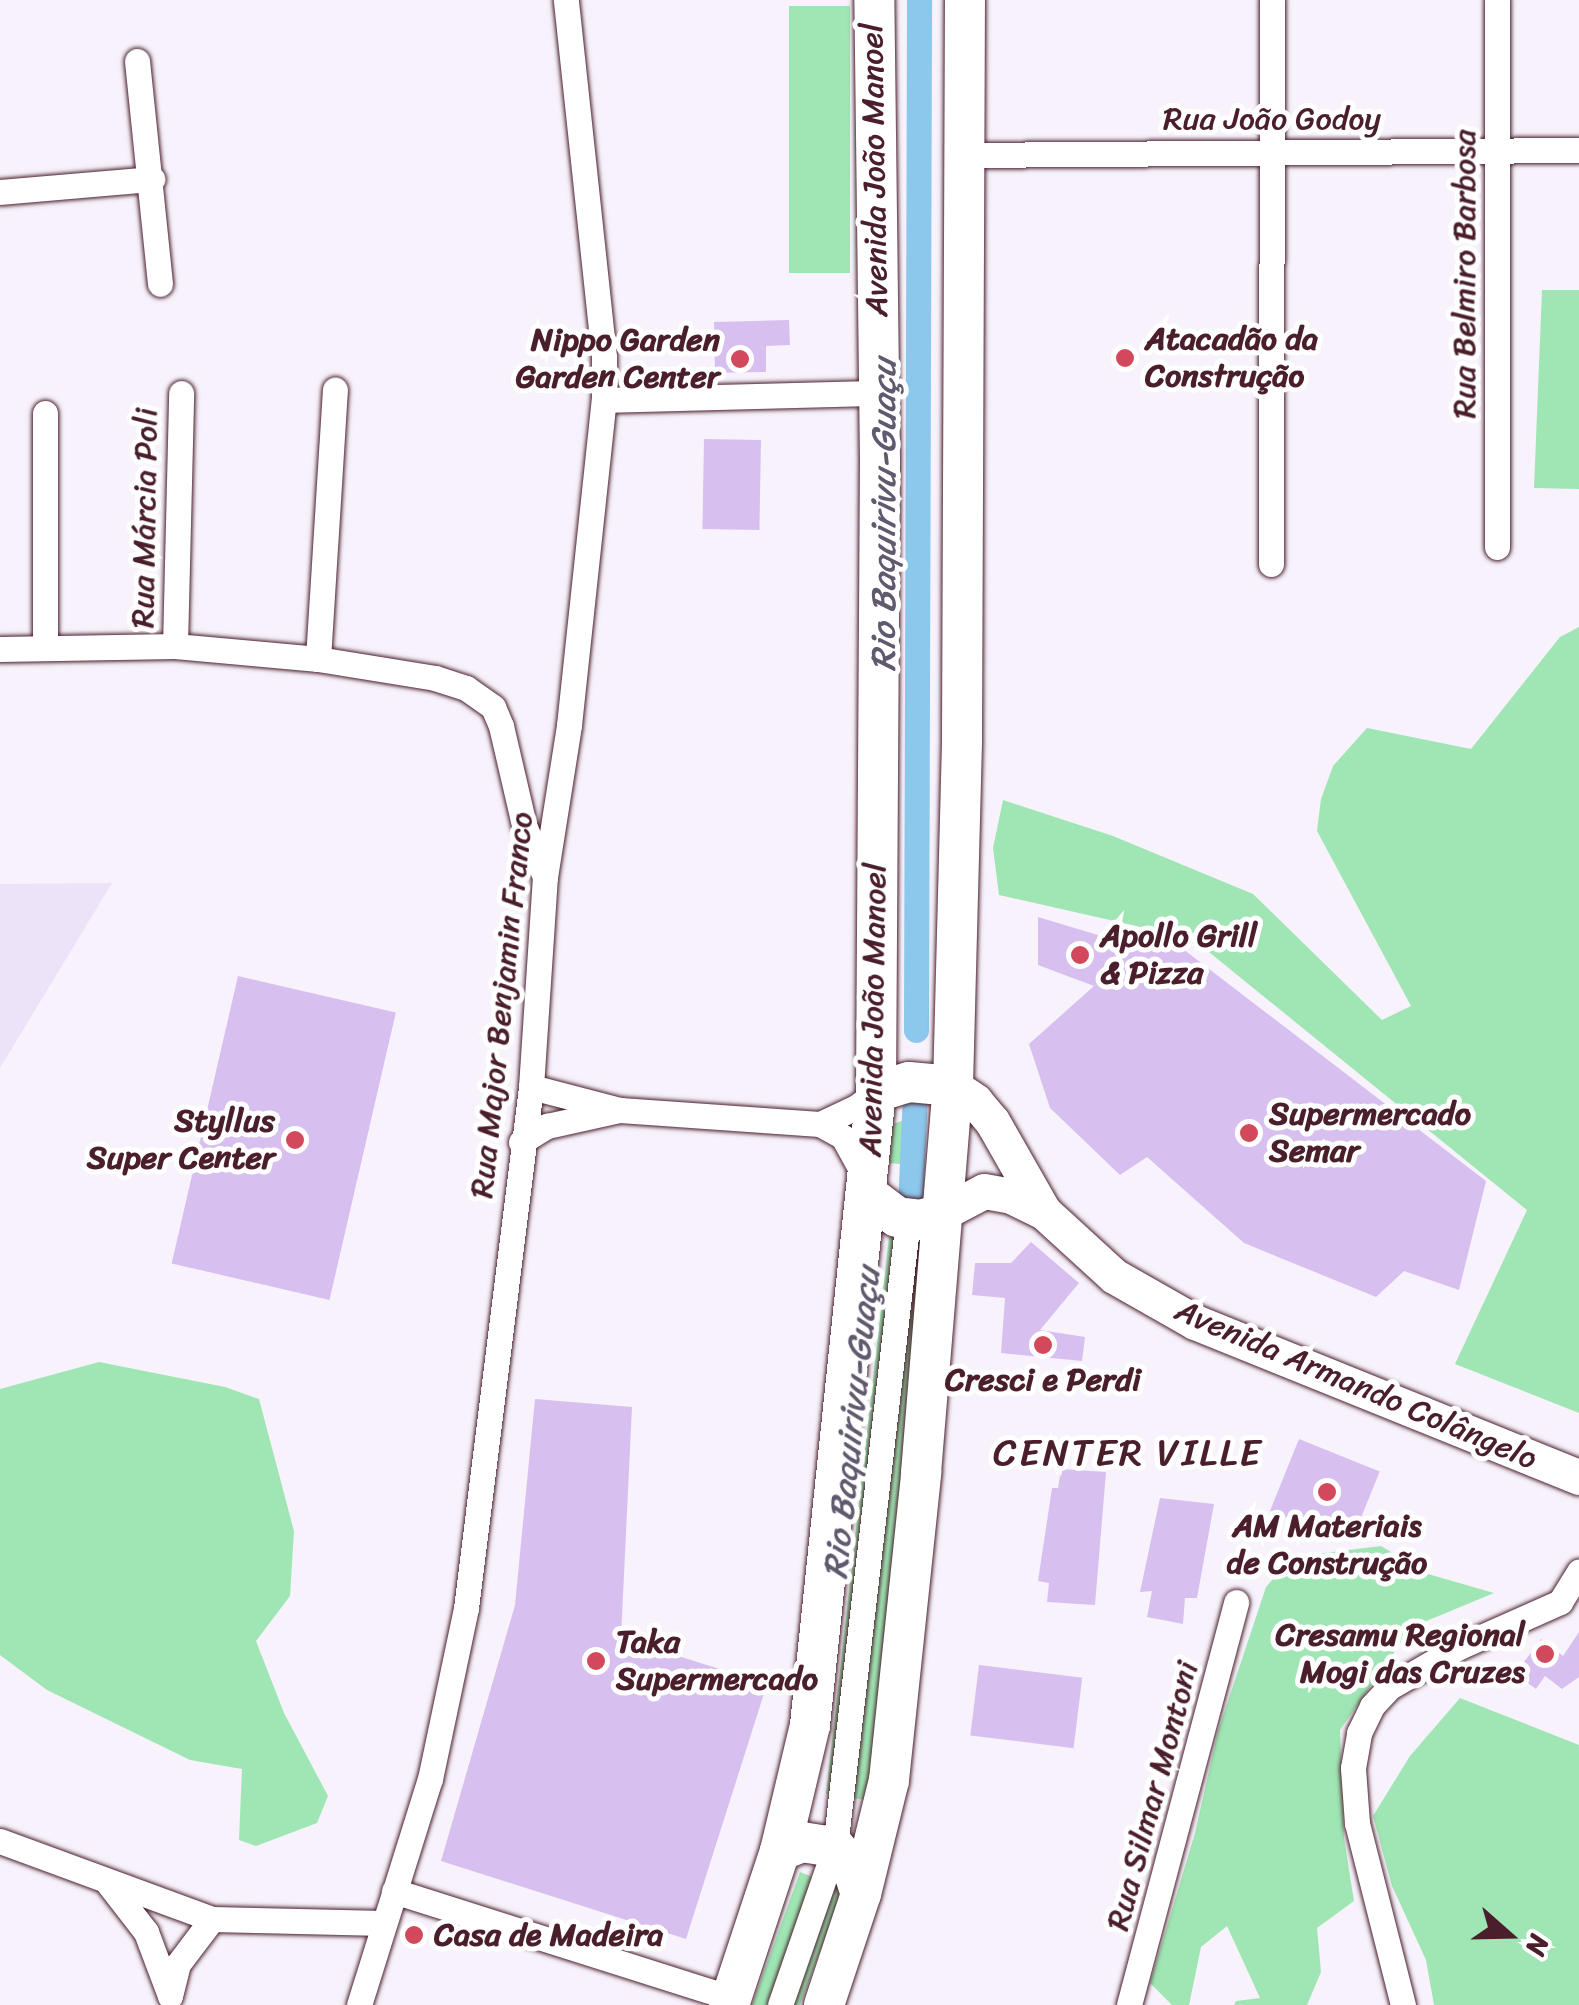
<!DOCTYPE html>
<html>
<head>
<meta charset="utf-8">
<style>
	body { margin:0 }
	#map { position:relative; width:1579px; height:2005px; overflow:hidden; background:#f7f2fc; font-family:Sriracha,sans-serif }
	div>[style] { position:absolute }
	.built>* { inset:0; background:#ede3f8 }
	.green>* { inset:0; background:#9fe6b4; transform-origin:0 0 }
	.canal>* { height:25px; margin:-12.5px; padding:0 12.5px; transform-origin:12.5px; border-radius:12.5px; background:#8cc7ec }
	.building>* { inset:0; background:#d7c0f0; transform-origin:0 0 }
	.roads { filter:drop-shadow(0 0 2px #4a1f2b) drop-shadow(0 0 2px #4a1f2b) }
	.street>* { height:25px; margin:-12.5px; padding:0 12.5px; transform-origin:12.5px; border-radius:12.5px; background:#fff }
	.secondary>* { height:35px; margin:-17.5px; padding:0 17.5px; transform-origin:17.5px; border-radius:17.5px; background:#fff }
	.primary>* { height:40px; margin:-20px; padding:0 20px; transform-origin:20px; border-radius:20px; background:#fff }
	.dots>* { width:28px; height:28px; translate:-50% -50%; box-sizing:border-box; border:5px solid #fff; border-radius:50% }
	span { translate:-50% -50%; white-space:nowrap; text-align:center; line-height:1.15; -webkit-text-stroke:10px #fff; paint-order:stroke }
	.street-label { font-size:32px; color:#4a1f2b }
	.poi-label { font-size:32px; color:#4a1f2b; font-weight:700 }
	.left { translate:0 -50%; text-align:left }
	.right { translate:-100% -50%; text-align:right }
	.water-label { font-size:35px; color:#615a6f; font-style:italic }
	.quarter-label { font-size:38px; color:#4a1f2b; letter-spacing:2.5px }
	.north { position:absolute; left:1459px; top:1885px; width:100px; height:100px; -webkit-text-stroke:8px #fff; paint-order:stroke; rotate:110deg; font-size:28px; font-weight:700; line-height:40px; text-align:center; color:#4a1f2b }
	.north::after { content:''; display:block; margin:auto; width:35px; height:45px; background:#4a1f2b; clip-path:polygon(50% 0,100% 100%,50% 72%,0 100%) }
</style>
</head>
<body>
<div id="map">
	<div class="built">
		<i style="clip-path:polygon(112px 883px,0 1068px,0 884px)"></i>
	</div>
	<div class="green">
		<i style="left:789px;top:6px;width:61px;height:267px"></i>
		<i style="clip-path:polygon(1542px 290px,1579px 290px,1579px 489px,1534px 488px)"></i>
		<i style="clip-path:polygon(1579px 627px,1579px 1413px,1455px 1364px,1527px 1210px,1204px 948px,1154px 930px,999px 895px,993px 848px,1003px 800px,1113px 836px,1253px 894px,1382px 1020px,1411px 1006px,1317px 831px,1321px 799px,1333px 766px,1367px 728px,1471px 749px,1560px 637px)"></i>
		<i style="clip-path:polygon(905px 1120px,920px 1128px,915px 1165px,887px 1163px,889px 1125px)"></i>
		<i style="clip-path:polygon(913px 1232px,932px 1242px,872px 1801px,826px 1794px,889px 1237px)"></i>
		<i style="clip-path:polygon(99px 1362px,225px 1387px,259px 1399px,294px 1531px,290px 1596px,256px 1641px,284px 1713px,328px 1796px,317px 1823px,256px 1846px,239px 1840px,242px 1769px,190px 1760px,47px 1690px,0 1655px,0 1389px)"></i>
		<i style="clip-path:polygon(1381px 1546px,1428px 1574px,1494px 1593px,1412px 1627px,1340px 1730px,1344px 1838px,1354px 1901px,1317px 1928px,1321px 1972px,1307px 2005px,1234px 2005px,1236px 2001px,1260px 1998px,1227px 1926px,1201px 1947px,1189px 2005px,1172px 2005px,1150px 1983px,1195px 1833px,1218px 1731px,1266px 1587px,1292px 1557px)"></i>
		<i style="clip-path:polygon(1460px 1698px,1579px 1745px,1579px 2005px,1434px 2005px,1426px 1960px,1392px 1886px,1373px 1816px,1410px 1756px)"></i>
		<i style="clip-path:polygon(800px 1872px,843px 1889px,800px 2005px,752px 2005px)"></i>
	</div>
	<div class="canal">
		<i style="left:916px;top:1030px;width:1030px;rotate:-89.83deg"></i>
		<i style="left:910px;top:1207px;width:113px;rotate:-87.5deg"></i>
	</div>
	<div class="building">
		<i style="clip-path:polygon(789px 320px,790px 345px,766px 346px,766px 372px,715px 373px,714px 322px)"></i>
		<i style="left:704px;top:439px;width:57px;height:90px;rotate:1deg"></i>
		<i style="clip-path:polygon(1038px 917px,1138px 947px,1147px 938px,1183px 949px,1486px 1181px,1459px 1290px,1404px 1271px,1376px 1297px,1244px 1243px,1147px 1157px,1120px 1175px,1050px 1108px,1029px 1044px,1094px 986px,1038px 965px)"></i>
		<i style="left:238px;top:976px;width:162px;height:295px;rotate:13deg"></i>
		<i style="clip-path:polygon(1031px 1242px,1079px 1283px,1040px 1330px,1085px 1337px,1082px 1361px,1001px 1353px,1005px 1298px,972px 1295px,975px 1263px,1011px 1263px)"></i>
		<i style="clip-path:polygon(535px 1399px,632px 1407px,621px 1638px,767px 1684px,686px 1939px,441px 1861px,515px 1605px)"></i>
		<i style="left:1299px;top:1439px;width:87px;height:77px;rotate:22deg"></i>
		<i style="clip-path:polygon(1061px 1469px,1106px 1472px,1095px 1605px,1047px 1602px,1049px 1583px,1038px 1581px,1052px 1488px,1058px 1488px)"></i>
		<i style="clip-path:polygon(1160px 1498px,1214px 1504px,1197px 1598px,1185px 1598px,1183px 1624px,1147px 1617px,1152px 1591px,1140px 1592px)"></i>
		<i style="clip-path:polygon(1579px 1632px,1579px 1677px,1562px 1689px,1545px 1676px,1536px 1689px,1515px 1674px,1541px 1639px,1563px 1656px)"></i>
		<i style="left:979px;top:1665px;width:104px;height:71px;rotate:7deg"></i>
	</div>
	<div class="roads">
		<div class="street">
			<i style="left:1497px;top:0;width:547px;rotate:90deg"></i>
			<i style="left:137px;top:61px;width:224px;rotate:84.1deg"></i>
			<i style="left:965px;top:155px;width:614px;rotate:-0.47deg"></i>
			<i style="left:0;top:192px;width:153px;rotate:-4.9deg"></i>
			<i style="left:604px;top:400px;width:275px;rotate:-1.5deg"></i>
			<i style="left:45px;top:413px;width:235px;rotate:90deg"></i>
			<i style="left:1271px;top:564px;width:564px;rotate:-89.9deg"></i>
			<i style="left:175px;top:646px;width:253px;rotate:-88.6deg"></i>
			<i style="left:0;top:649px;width:175px;rotate:-1deg"></i>
			<i style="left:175px;top:646px;width:144px;rotate:5.2deg"></i>
			<i style="left:318px;top:659px;width:119px;rotate:9.2deg"></i>
			<i style="left:435px;top:678px;width:33px;rotate:18deg"></i>
			<i style="left:466px;top:688px;width:33px;rotate:35deg"></i>
			<i style="left:493px;top:707px;width:21px;rotate:67deg"></i>
			<i style="left:501px;top:726px;width:102px;rotate:76.9deg"></i>
			<i style="left:524px;top:825px;width:56px;rotate:68deg"></i>
			<i style="left:318px;top:659px;width:270px;rotate:-86.4deg"></i>
			<i style="left:620px;top:1110px;width:200px;rotate:4deg"></i>
			<i style="left:820px;top:1124px;width:26px;rotate:29deg"></i>
			<i style="left:843px;top:1137px;width:43px;rotate:61.1deg"></i>
			<i style="left:820px;top:1124px;width:38px;rotate:-25deg"></i>
			<i style="left:855px;top:1108px;width:26px;rotate:-37deg"></i>
			<i style="left:521px;top:1142px;width:31px;rotate:-32deg"></i>
			<i style="left:547px;top:1126px;width:75px;rotate:-12.4deg"></i>
			<i style="left:620px;top:1110px;width:92px;rotate:-165.5deg"></i>
			<i style="left:0;top:1841px;width:226px;rotate:20.2deg"></i>
			<i style="left:212px;top:1919px;width:172px;rotate:1.3deg"></i>
			<i style="left:108px;top:1883px;width:62px;rotate:52.2deg"></i>
			<i style="left:146px;top:1932px;width:68px;rotate:69.4deg"></i>
			<i style="left:394px;top:1891px;width:354px;rotate:17.6deg"></i>
			<i style="left:170px;top:1996px;width:33px;rotate:-76deg"></i>
			<i style="left:178px;top:1964px;width:56px;rotate:-52.9deg"></i>
			<i style="left:359px;top:2005px;width:237px;rotate:-72.6deg"></i>
			<i style="left:430px;top:1779px;width:175px;rotate:-78.1deg"></i>
			<i style="left:466px;top:1608px;width:525px;rotate:-82.89deg"></i>
			<i style="left:531px;top:1087px;width:210px;rotate:-86.2deg"></i>
			<i style="left:545px;top:877px;width:154px;rotate:-81deg"></i>
			<i style="left:569px;top:725px;width:327px;rotate:-83.9deg"></i>
			<i style="left:604px;top:400px;width:43px;rotate:-90deg"></i>
			<i style="left:604px;top:357px;width:359px;rotate:-96.1deg"></i>
			<i style="left:780px;top:2005px;width:167px;rotate:-70.8deg"></i>
			<i style="left:835px;top:1847px;width:632px;rotate:-83.37deg"></i>
			<i style="left:1129px;top:2005px;width:417px;rotate:-75.1deg"></i>
			<i style="left:1403px;top:2005px;width:188px;rotate:-104.2deg"></i>
			<i style="left:1357px;top:1823px;width:55px;rotate:-94.2deg"></i>
			<i style="left:1353px;top:1768px;width:36px;rotate:-80deg"></i>
			<i style="left:1359px;top:1733px;width:30px;rotate:-64deg"></i>
			<i style="left:1372px;top:1706px;width:26px;rotate:-47deg"></i>
			<i style="left:1390px;top:1687px;width:80px;rotate:-30.1deg"></i>
			<i style="left:1459px;top:1647px;width:111px;rotate:-24deg"></i>
			<i style="left:1560px;top:1602px;width:36px;rotate:-58deg"></i>
		</div>
		<div class="secondary">
			<i style="left:953px;top:1086px;width:27px;rotate:34deg"></i>
			<i style="left:975px;top:1101px;width:26px;rotate:50deg"></i>
			<i style="left:992px;top:1121px;width:105px;rotate:60.3deg"></i>
			<i style="left:1044px;top:1212px;width:95px;rotate:42.4deg"></i>
			<i style="left:1114px;top:1276px;width:93px;rotate:29.6deg"></i>
			<i style="left:1195px;top:1322px;width:414px;rotate:22deg"></i>
			<i style="left:942px;top:1213px;width:47px;rotate:-27.6deg"></i>
			<i style="left:984px;top:1191px;width:27px;rotate:10deg"></i>
			<i style="left:1011px;top:1196px;width:37px;rotate:26deg"></i>
		</div>
		<div class="primary">
			<i style="left:876px;top:1092px;width:34px;rotate:-17deg"></i>
			<i style="left:909px;top:1082px;width:44px;rotate:5.2deg"></i>
			<i style="left:868px;top:1195px;width:36px;rotate:37deg"></i>
			<i style="left:897px;top:1217px;width:24px;rotate:7deg"></i>
			<i style="left:921px;top:1220px;width:22px;rotate:-18deg"></i>
			<i style="left:780px;top:1851px;width:24px;rotate:-22deg"></i>
			<i style="left:802px;top:1842px;width:33px;rotate:9deg"></i>
			<i style="left:835px;top:1847px;width:26px;rotate:50deg"></i>
			<i style="left:852px;top:1867px;width:28px;rotate:72deg"></i>
			<i style="left:729px;top:2005px;width:162px;rotate:-71.7deg"></i>
			<i style="left:780px;top:1851px;width:130px;rotate:-76.6deg"></i>
			<i style="left:810px;top:1725px;width:636px;rotate:-84.05deg"></i>
			<i style="left:876px;top:1092px;width:630px;rotate:-89.64deg"></i>
			<i style="left:880px;top:462px;width:462px;rotate:-90.7deg"></i>
			<i style="left:824px;top:2005px;width:117px;rotate:-71.6deg"></i>
			<i style="left:861px;top:1894px;width:117px;rotate:-76.2deg"></i>
			<i style="left:889px;top:1780px;width:309px;rotate:-84deg"></i>
			<i style="left:921px;top:1473px;width:388px;rotate:-85.3deg"></i>
			<i style="left:953px;top:1086px;width:346px;rotate:-88.5deg"></i>
			<i style="left:962px;top:740px;width:740px;rotate:-89.77deg"></i>
		</div>
	</div>
	<div class="dots">
		<i style="left:1125px;top:358px;background:#d1495b"></i>
		<i style="left:740px;top:359px;background:#d1495b"></i>
		<i style="left:1080px;top:955px;background:#d1495b"></i>
		<i style="left:1249px;top:1133px;background:#d1495b"></i>
		<i style="left:295px;top:1140px;background:#d1495b"></i>
		<i style="left:1043px;top:1345px;background:#d1495b"></i>
		<i style="left:1327px;top:1492px;background:#d1495b"></i>
		<i style="left:1545px;top:1654px;background:#d1495b"></i>
		<i style="left:596px;top:1661px;background:#d1495b"></i>
		<i style="left:414px;top:1935px;background:#d1495b"></i>
	</div>
	<div class="street-label">
		<span style="left:1272px;top:119px">Rua João Godoy</span>
		<span style="left:875px;top:170px;rotate:-91deg">Avenida João Manoel</span>
		<span style="left:1465px;top:274px;rotate:-90deg">Rua Belmiro Barbosa</span>
		<span style="left:145px;top:518px;rotate:-89deg">Rua Márcia Poli</span>
		<span style="left:502px;top:1005px;rotate:-84deg">Rua Major Benjamin Franco</span>
		<span style="left:873px;top:1010px;rotate:-89deg">Avenida João Manoel</span>
		<span style="left:1356px;top:1385px;rotate:23deg">Avenida Armando Colângelo</span>
		<span style="left:1153px;top:1796px;rotate:-75deg">Rua Silmar Montoni</span>
	</div>
	<div class="poi-label">
		<span class="left" style="left:1145px;top:358px">Atacadão da<br>Construção</span>
		<span class="right" style="left:720px;top:359px">Nippo Garden<br>Garden Center</span>
		<span class="left" style="left:1100px;top:955px">Apollo Grill<br>&amp; Pizza</span>
		<span class="left" style="left:1269px;top:1133px">Supermercado<br>Semar</span>
		<span class="right" style="left:275px;top:1140px">Styllus<br>Super Center</span>
		<span style="left:1043px;top:1380px">Cresci e Perdi</span>
		<span style="left:1327px;top:1545px">AM Materiais<br>de Construção</span>
		<span class="right" style="left:1525px;top:1654px">Cresamu Regional<br>Mogi das Cruzes</span>
		<span class="left" style="left:616px;top:1661px">Taka<br>Supermercado</span>
		<span class="left" style="left:434px;top:1935px">Casa de Madeira</span>
	</div>
	<div class="water-label">
		<span style="left:883px;top:515px;rotate:-90deg">Rio Baquirivu-Guaçu</span>
		<span style="left:851px;top:1423px;rotate:-84deg">Rio Baquirivu-Guaçu</span>
	</div>
	<div class="quarter-label">
		<span style="left:1128px;top:1453px">CENTER VILLE</span>
	</div>
	<div class="north">N</div>
</div>
</body>
</html>
